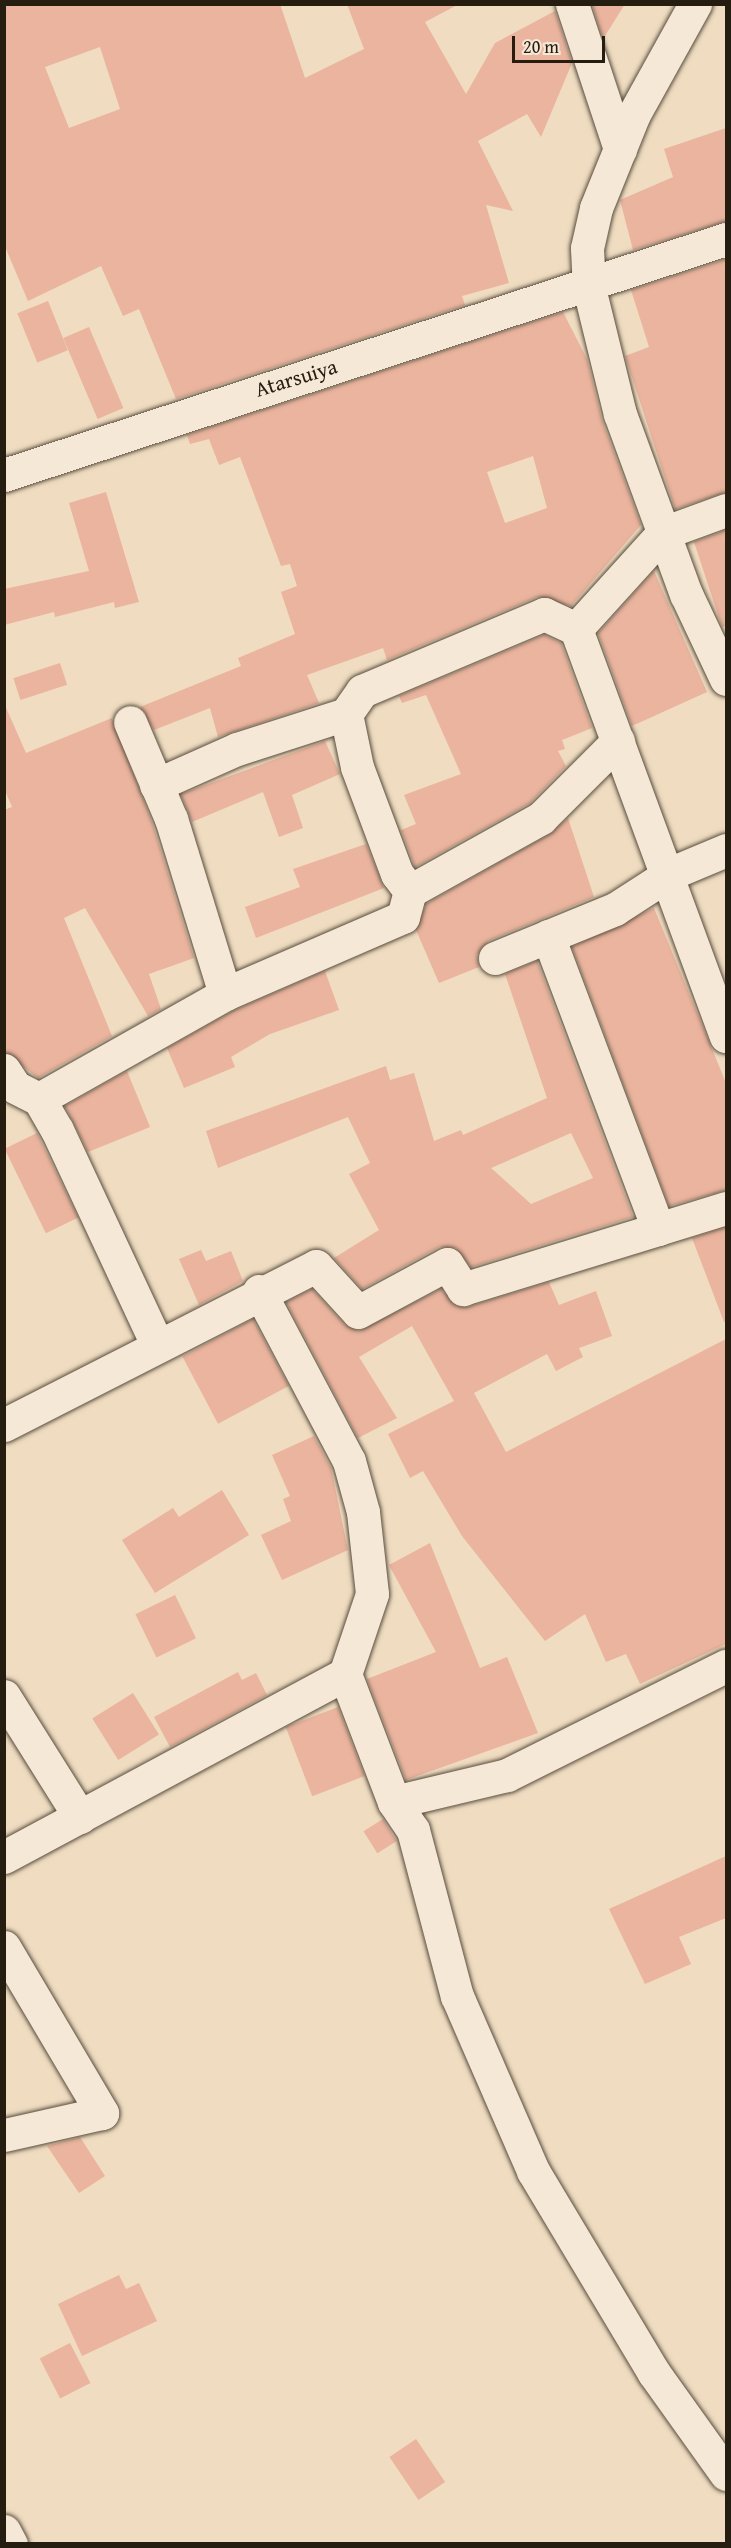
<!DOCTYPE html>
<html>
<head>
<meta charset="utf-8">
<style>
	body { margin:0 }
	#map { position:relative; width:731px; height:2548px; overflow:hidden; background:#efdcc1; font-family:"Gentium Book Plus",serif }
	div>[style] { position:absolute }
	.building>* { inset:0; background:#eab49e; transform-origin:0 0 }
	.roads { filter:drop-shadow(0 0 2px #584d3d) drop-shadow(0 0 2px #584d3d) }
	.street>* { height:33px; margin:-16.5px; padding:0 16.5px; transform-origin:16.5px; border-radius:16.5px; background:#f5e8d7 }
	.secondary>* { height:33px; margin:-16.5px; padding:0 16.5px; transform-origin:16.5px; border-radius:16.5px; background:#f5e8d7 }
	span { translate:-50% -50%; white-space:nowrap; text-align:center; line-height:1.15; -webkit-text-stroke:6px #f5e8d7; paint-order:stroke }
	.street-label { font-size:21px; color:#261d11 }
	.frame { position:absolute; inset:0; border:6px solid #261d11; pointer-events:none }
	.scale { position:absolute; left:512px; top:36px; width:93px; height:27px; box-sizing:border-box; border:3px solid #261d11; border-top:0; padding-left:8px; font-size:18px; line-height:21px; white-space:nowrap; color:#261d11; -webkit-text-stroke:4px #f5e8d7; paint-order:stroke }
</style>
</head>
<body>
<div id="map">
	<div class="building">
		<i style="clip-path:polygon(evenodd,4px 4px,280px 4px,305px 78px,364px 49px,347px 4px,459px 4px,425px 22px,466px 94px,495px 43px,555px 11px,572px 63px,541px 137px,527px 114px,478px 141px,513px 211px,486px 205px,509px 283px,462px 296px,465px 305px,176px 399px,139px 309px,123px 316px,101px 266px,28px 301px,4px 244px,4px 4px,100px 47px,120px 109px,69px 128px,45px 67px,100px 47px)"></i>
		<i style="clip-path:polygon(592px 4px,625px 4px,603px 39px)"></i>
		<i style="clip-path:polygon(726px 128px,726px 221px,633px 250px,620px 200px,673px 177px,664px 149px)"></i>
		<i style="clip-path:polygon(726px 259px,726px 492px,675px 509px,625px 356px,649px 347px,631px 290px)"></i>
		<i style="left:48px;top:301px;width:53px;height:33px;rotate:68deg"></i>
		<i style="clip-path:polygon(evenodd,563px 312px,587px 359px,602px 420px,641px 525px,571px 606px,537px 597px,387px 660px,383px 648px,307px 675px,319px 703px,218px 737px,210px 708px,154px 730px,140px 707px,241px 666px,238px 658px,295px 634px,281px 592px,297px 586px,290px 564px,281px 566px,240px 457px,219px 465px,209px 439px,190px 444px,187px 435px,563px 312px,533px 456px,547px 508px,505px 523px,487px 472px,533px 456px)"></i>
		<i style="left:89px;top:327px;width:88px;height:28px;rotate:67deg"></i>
		<i style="clip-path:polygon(106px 492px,139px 602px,115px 608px,114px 602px,55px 617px,54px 612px,4px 625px,4px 589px,89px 571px,69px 503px)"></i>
		<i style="clip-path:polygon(726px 530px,726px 626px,722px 627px,694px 542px)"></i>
		<i style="clip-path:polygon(654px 571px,707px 692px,632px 726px,598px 633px)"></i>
		<i style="clip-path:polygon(544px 635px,561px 643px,592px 728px,562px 740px,565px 749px,558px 751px,566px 766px,530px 803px,415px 867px,401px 830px,416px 824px,404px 795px,461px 774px,426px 695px,402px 703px,399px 696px)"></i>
		<i style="left:60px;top:663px;width:23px;height:49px;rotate:72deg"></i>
		<i style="clip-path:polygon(4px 703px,26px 753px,112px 718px,153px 825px,194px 958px,149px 974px,161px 1009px,148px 1016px,85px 908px,64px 918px,112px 1036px,38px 1078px,4px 1052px,4px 810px,12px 807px,4px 788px)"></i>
		<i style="clip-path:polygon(325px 741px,340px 774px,292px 795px,303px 828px,279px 837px,263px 792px,192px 822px,181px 794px)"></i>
		<i style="clip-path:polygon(568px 818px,594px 897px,488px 941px,477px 955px,479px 967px,439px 983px,416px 930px,426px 904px,550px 834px)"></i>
		<i style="clip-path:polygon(366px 844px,384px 888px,256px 938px,245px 907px,300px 887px,293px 869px)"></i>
		<i style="clip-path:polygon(654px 908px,726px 1083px,726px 1190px,669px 1206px,572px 947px)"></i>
		<i style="clip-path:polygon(evenodd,537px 961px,633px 1217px,471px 1267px,456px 1248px,439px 1247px,362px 1289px,334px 1258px,379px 1230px,349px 1174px,370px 1163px,348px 1117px,218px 1168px,206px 1131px,386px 1066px,390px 1080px,414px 1073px,434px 1141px,461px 1130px,463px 1135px,547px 1098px,505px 974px,537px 961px,571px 1133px,593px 1178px,531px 1204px,491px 1168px,571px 1133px)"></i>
		<i style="clip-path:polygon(325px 971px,339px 1010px,270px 1034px,231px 1057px,235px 1067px,184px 1088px,167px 1048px,233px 1011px)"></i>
		<i style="clip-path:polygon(127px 1071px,150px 1127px,88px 1152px,65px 1106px)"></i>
		<i style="left:37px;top:1133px;width:94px;height:36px;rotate:64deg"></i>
		<i style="clip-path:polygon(726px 1227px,726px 1322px,724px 1322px,692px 1238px)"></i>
		<i style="clip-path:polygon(201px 1250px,206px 1261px,231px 1251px,243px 1281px,199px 1305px,179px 1259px)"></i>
		<i style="clip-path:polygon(549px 1282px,559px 1305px,596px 1291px,612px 1336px,579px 1348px,583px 1357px,556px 1371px,547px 1354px,474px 1393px,506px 1452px,726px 1339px,726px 1644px,640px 1684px,626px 1654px,606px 1662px,585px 1614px,545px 1641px,462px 1536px,423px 1471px,410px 1478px,388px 1434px,454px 1401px,412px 1326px,359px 1357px,397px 1418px,358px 1438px,286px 1302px,312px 1289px,345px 1325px,359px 1331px,441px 1289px,456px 1306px,468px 1307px)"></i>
		<i style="left:253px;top:1319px;width:76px;height:80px;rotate:62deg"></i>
		<i style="clip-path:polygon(314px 1436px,331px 1468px,348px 1550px,282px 1580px,261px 1535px,291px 1521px,283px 1499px,290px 1496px,272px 1455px)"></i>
		<i style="clip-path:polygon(222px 1490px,249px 1535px,155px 1593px,122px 1540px,173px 1508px,179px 1517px)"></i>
		<i style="clip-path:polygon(430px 1543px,480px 1668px,507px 1657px,538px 1733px,406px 1780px,367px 1679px,436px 1652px,389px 1565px)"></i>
		<i style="left:175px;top:1595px;width:48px;height:44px;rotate:64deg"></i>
		<i style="clip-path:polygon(238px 1672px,242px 1680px,256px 1673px,267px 1695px,170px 1747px,154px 1717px)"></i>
		<i style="left:133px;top:1693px;width:49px;height:48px;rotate:58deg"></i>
		<i style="left:338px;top:1707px;width:74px;height:56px;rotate:69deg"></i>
		<i style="left:383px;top:1819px;width:26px;height:23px;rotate:58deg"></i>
		<i style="clip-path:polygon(726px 1856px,726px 1918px,679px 1937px,691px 1964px,645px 1984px,609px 1909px)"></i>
		<i style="clip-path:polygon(80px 2137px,105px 2176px,79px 2193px,47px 2146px)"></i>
		<i style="clip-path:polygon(119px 2275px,126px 2289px,139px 2283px,157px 2321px,82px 2356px,58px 2304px)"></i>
		<i style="left:70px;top:2343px;width:45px;height:34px;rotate:63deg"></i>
		<i style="left:416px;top:2439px;width:52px;height:32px;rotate:56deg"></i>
	</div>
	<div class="roads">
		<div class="street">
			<i style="left:572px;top:4px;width:153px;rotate:71.7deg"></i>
			<i style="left:589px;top:288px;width:130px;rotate:76.2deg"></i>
			<i style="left:620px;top:414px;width:192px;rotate:69.9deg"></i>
			<i style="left:686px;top:594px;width:94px;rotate:64.8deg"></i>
			<i style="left:576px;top:629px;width:434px;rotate:69.8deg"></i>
			<i style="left:156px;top:785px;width:89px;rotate:-24deg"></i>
			<i style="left:237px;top:749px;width:114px;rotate:-17.8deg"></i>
			<i style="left:410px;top:891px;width:21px;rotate:-127deg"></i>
			<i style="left:397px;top:874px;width:114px;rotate:-110.5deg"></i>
			<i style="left:357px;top:767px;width:54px;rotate:-101.7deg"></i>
			<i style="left:346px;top:714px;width:28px;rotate:-55deg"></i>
			<i style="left:362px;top:691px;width:198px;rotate:-22.9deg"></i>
			<i style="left:544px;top:614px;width:35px;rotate:25deg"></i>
			<i style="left:576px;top:629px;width:130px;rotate:-47.8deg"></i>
			<i style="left:663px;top:533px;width:67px;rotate:-20.1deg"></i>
			<i style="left:548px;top:936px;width:313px;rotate:69.4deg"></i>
			<i style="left:658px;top:1229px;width:71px;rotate:-17.2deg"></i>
			<i style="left:495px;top:958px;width:130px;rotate:-22.2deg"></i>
			<i style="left:615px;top:909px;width:64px;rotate:-32.9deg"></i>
			<i style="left:669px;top:874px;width:62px;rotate:-22.8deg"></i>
			<i style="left:225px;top:994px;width:194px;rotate:-23.4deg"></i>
			<i style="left:403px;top:917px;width:27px;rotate:-75deg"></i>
			<i style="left:410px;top:891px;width:150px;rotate:-29.1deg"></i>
			<i style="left:541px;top:818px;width:109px;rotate:-45deg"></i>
			<i style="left:4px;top:1070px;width:20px;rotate:57deg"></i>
			<i style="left:15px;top:1087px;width:27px;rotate:27deg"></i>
			<i style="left:39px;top:1099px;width:36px;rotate:60deg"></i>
			<i style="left:57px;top:1130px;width:236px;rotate:65deg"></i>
			<i style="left:39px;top:1099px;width:214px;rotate:-29.4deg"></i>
			<i style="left:225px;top:994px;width:183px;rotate:-107.1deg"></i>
			<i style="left:171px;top:819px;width:105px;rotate:-112.9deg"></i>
			<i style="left:259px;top:1291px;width:192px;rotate:62.1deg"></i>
			<i style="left:349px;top:1461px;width:53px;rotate:74.6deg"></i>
			<i style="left:363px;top:1512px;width:82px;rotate:83.7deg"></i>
			<i style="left:372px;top:1594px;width:84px;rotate:108.6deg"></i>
			<i style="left:345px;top:1674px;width:137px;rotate:69.1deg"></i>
			<i style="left:394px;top:1802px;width:34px;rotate:56deg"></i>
			<i style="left:413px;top:1830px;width:172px;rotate:75.2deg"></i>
			<i style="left:457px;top:1996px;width:191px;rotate:66.5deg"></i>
			<i style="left:533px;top:2171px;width:235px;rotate:59.1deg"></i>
			<i style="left:654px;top:2373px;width:124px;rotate:54.5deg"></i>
			<i style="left:4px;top:1425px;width:350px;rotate:-27deg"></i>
			<i style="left:316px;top:1266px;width:62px;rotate:47.6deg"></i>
			<i style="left:358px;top:1312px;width:101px;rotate:-28.3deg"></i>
			<i style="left:447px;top:1264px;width:30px;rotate:57deg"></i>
			<i style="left:463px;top:1289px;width:204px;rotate:-17.1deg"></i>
			<i style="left:4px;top:1696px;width:143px;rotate:57.9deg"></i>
			<i style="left:394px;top:1802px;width:116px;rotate:-13.4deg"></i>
			<i style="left:507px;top:1775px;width:245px;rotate:-26.5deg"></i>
			<i style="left:4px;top:1857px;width:387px;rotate:-28.2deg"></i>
			<i style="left:4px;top:1947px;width:193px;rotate:59.4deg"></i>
			<i style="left:102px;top:2113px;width:100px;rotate:167.3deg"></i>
			<i style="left:4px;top:2531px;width:15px;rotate:62deg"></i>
		</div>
		<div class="secondary">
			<i style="left:589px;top:288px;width:40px;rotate:-92.9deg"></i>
			<i style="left:587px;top:248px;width:41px;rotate:-77.3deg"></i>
			<i style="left:596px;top:208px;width:101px;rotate:-68deg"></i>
			<i style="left:634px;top:114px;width:126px;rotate:-61deg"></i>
			<i style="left:4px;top:475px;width:760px;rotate:-18.1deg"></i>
		</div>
	</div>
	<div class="street-label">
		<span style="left:296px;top:378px;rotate:-17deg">Atarsuiya</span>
	</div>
	<div class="frame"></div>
	<div class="scale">20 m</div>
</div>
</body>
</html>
